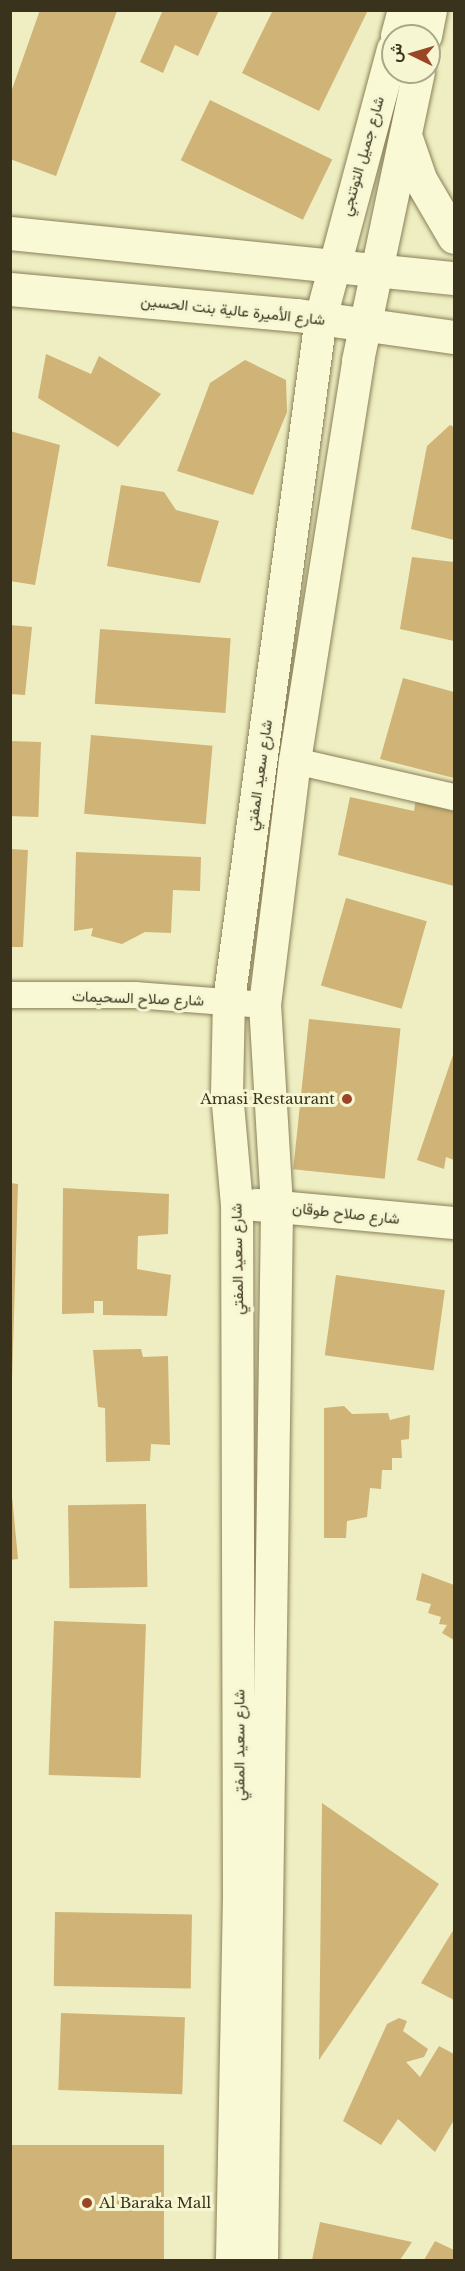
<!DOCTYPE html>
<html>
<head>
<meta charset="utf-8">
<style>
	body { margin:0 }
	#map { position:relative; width:465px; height:2271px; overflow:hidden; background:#efeec2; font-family:"Libre Baskerville",Vazirmatn,serif }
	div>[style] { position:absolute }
	.building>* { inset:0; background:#cfb377; transform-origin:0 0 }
	.roads { filter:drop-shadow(0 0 2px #8a8059) drop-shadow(0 0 2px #8a8059) }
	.minor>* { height:26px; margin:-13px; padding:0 13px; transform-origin:13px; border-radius:13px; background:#faf9d6 }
	.tertiary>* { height:32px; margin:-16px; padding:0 16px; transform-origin:16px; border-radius:16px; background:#faf9d6 }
	.secondary>* { height:33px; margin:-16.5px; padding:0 16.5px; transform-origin:16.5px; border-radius:16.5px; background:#faf9d6 }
	.dots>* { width:16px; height:16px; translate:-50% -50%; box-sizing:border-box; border:3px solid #f6f6d2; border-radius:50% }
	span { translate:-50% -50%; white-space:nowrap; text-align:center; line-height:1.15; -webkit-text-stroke:6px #f6f6d2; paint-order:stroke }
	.street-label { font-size:15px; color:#39321d }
	.poi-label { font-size:15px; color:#39321d }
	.right { translate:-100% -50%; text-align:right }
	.left { translate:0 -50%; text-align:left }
	.frame { position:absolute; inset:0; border:12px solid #39321d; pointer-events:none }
	.north { position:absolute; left:381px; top:24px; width:60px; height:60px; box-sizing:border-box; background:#f6f6d2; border:2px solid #aaa88a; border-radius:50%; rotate:275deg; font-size:16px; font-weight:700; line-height:24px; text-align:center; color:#39321d }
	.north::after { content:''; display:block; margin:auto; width:21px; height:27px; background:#9b4527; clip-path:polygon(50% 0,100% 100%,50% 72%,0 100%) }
</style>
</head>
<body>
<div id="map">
	<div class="building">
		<i style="clip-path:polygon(40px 10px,117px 11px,56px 176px,10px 159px,10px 95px)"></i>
		<i style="clip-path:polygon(163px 10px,219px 10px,198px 56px,175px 45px,163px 73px,140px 62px)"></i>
		<i style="clip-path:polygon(273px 10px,368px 10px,319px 111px,242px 73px)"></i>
		<i style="left:210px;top:100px;width:136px;height:67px;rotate:26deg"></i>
		<i style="clip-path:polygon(46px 354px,91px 374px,99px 356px,161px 394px,118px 447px,38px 398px)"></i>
		<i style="clip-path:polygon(245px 360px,286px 380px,287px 412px,253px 495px,177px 471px,210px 383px)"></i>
		<i style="clip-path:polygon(450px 425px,454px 427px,454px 540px,411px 529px,427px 446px)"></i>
		<i style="clip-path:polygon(10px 431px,60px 445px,35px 585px,10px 581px)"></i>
		<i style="clip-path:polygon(121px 485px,164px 492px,176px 510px,219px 521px,200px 583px,107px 566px)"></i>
		<i style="clip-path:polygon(412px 557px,454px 562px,454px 641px,400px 629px)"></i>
		<i style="clip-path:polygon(10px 625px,32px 627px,25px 695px,10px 694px)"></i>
		<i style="left:100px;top:629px;width:131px;height:75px;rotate:4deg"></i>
		<i style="clip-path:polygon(403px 678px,454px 692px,454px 778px,380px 759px)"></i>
		<i style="left:91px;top:735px;width:122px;height:79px;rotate:5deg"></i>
		<i style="left:10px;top:741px;width:31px;height:75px;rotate:2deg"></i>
		<i style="clip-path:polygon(350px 797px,414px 811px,416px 798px,454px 812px,454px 886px,338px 855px)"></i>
		<i style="clip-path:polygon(10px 849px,28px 850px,23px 947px,10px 947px)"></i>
		<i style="clip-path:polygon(76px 852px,201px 857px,200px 891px,173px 890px,171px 933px,145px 932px,122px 944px,91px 936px,93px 928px,74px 931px)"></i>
		<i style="left:346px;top:898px;width:84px;height:91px;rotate:16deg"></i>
		<i style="left:309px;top:1019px;width:92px;height:151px;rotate:6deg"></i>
		<i style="clip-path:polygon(454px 1052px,454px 1160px,446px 1157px,444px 1169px,417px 1160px)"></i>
		<i style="clip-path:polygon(10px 1183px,18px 1184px,12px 1381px,10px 1381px)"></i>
		<i style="clip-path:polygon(63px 1188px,169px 1194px,168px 1234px,138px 1236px,137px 1269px,171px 1275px,167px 1316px,103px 1315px,103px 1301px,94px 1301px,94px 1313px,62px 1314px)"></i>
		<i style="left:336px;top:1275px;width:110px;height:81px;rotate:8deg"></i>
		<i style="clip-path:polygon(141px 1349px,143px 1357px,168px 1356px,170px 1445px,151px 1444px,150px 1461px,106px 1462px,105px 1408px,98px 1407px,93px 1350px)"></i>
		<i style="clip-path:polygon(344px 1406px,352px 1414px,388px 1413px,390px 1420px,410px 1415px,409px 1439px,401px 1440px,402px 1458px,392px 1458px,392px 1470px,382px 1470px,381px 1489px,370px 1488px,367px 1517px,347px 1521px,346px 1538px,324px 1538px,324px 1408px)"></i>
		<i style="clip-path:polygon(10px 1475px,18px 1559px,10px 1560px)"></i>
		<i style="left:146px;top:1504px;width:83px;height:78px;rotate:89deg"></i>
		<i style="clip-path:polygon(422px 1573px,454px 1585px,454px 1640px,442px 1633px,447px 1625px,439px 1624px,441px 1617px,428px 1613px,431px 1604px,416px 1600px)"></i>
		<i style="left:54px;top:1621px;width:92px;height:154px;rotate:2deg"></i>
		<i style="clip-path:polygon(322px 1803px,439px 1884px,319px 2060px)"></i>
		<i style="left:55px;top:1912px;width:137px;height:74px;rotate:1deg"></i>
		<i style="clip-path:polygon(454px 1929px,454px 2000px,421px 1983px)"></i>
		<i style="left:61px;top:2013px;width:124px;height:77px;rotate:2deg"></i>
		<i style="clip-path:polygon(399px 2018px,407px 2021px,403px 2031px,428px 2049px,424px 2057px,406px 2062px,420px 2077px,439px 2046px,454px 2054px,454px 2120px,435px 2152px,398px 2119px,381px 2145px,343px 2121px,387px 2024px)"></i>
		<i style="left:10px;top:2145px;width:154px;height:115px"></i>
		<i style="clip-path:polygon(320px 2222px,412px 2242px,400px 2260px,312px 2260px)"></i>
		<i style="clip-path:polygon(435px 2241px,454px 2250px,454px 2260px,424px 2260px)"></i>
	</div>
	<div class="roads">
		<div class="minor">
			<i style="left:295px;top:761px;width:163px;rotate:12.8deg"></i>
			<i style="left:10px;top:995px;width:125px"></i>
			<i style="left:135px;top:995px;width:130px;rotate:4.4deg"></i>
		</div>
		<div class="tertiary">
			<i style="left:397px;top:36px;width:27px;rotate:-75deg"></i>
			<i style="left:426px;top:36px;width:26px;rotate:-79deg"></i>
			<i style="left:256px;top:1205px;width:199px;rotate:5.2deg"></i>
			<i style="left:232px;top:2260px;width:360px;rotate:-88.9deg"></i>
			<i style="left:239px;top:1900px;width:695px;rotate:-90.16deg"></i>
			<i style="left:237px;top:1205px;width:111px;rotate:-95.1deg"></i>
			<i style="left:227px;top:1094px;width:93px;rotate:-88.8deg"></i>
			<i style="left:229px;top:1001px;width:689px;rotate:-82.33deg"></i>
			<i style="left:321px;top:318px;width:278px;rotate:-75deg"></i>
			<i style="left:262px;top:2260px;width:1054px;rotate:-89.18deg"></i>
			<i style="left:277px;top:1206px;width:201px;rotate:-93.4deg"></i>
			<i style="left:265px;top:1005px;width:246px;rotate:-83deg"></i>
			<i style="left:295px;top:761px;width:405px;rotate:-81deg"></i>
			<i style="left:358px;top:361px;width:295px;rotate:-78.1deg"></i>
		</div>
		<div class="secondary">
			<i style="left:406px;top:138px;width:43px;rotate:71.1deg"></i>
			<i style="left:420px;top:179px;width:67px;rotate:59.6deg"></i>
			<i style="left:10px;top:233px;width:446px;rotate:5.8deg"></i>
			<i style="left:10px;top:289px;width:288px;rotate:5.2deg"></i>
			<i style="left:297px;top:315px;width:159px;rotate:8deg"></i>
		</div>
	</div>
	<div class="dots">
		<i style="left:347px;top:1099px;background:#9b4527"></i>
		<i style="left:87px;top:2203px;background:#9b4527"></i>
	</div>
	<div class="street-label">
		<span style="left:362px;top:156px;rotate:-74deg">شارع جميل التوتنجي</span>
		<span style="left:233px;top:310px;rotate:6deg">شارع الأميرة عالية بنت الحسين</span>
		<span style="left:259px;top:775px;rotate:-82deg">شارع سعيد المفتي</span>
		<span style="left:138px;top:998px;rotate:2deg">شارع صلاح السحيمات</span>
		<span style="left:346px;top:1213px;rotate:6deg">شارع صلاح طوقان</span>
		<span style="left:237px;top:1259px;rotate:-91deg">شارع سعيد المفتي</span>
		<span style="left:239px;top:1745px;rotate:-90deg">شارع سعيد المفتي</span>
	</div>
	<div class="poi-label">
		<span class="right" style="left:335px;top:1099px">Amasi Restaurant</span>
		<span class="left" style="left:99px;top:2203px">Al Baraka Mall</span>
	</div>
	<div class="frame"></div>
	<div class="north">ش</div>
</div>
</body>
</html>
